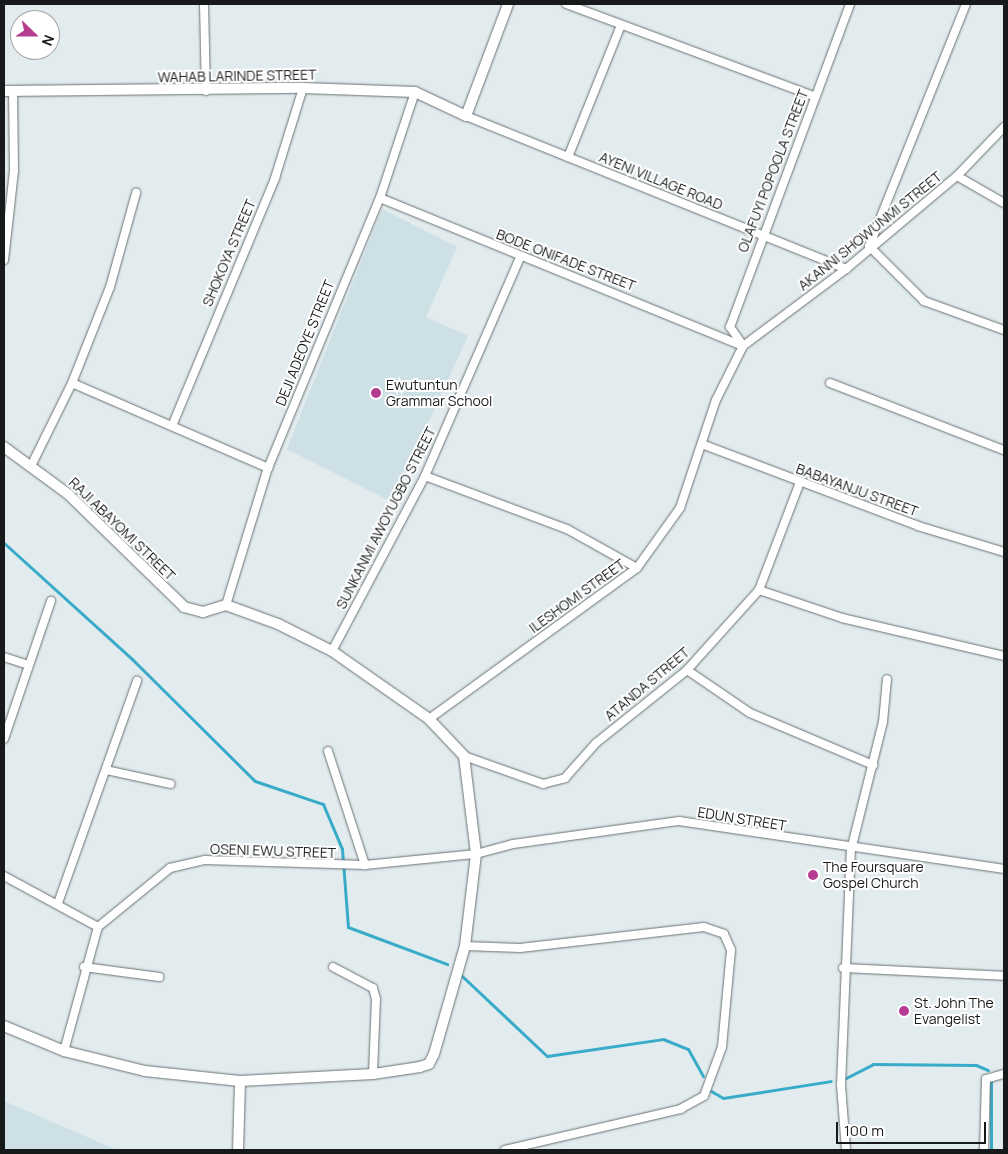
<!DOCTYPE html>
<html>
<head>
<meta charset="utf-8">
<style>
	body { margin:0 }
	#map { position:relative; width:1008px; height:1154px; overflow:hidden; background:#e2ebee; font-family:Manrope,sans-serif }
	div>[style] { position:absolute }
	.built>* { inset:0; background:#cde0e5 }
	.stream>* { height:3px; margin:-1.5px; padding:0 1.5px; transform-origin:1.5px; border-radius:1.5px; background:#38abc9 }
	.roads { filter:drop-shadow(0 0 1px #697173) drop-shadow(0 0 1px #697173) }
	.minor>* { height:8px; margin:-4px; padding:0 4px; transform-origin:4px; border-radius:4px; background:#fff }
	.tertiary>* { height:10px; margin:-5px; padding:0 5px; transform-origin:5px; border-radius:5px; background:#fff }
	.dots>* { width:14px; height:14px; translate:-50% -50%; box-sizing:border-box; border:2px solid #fff; border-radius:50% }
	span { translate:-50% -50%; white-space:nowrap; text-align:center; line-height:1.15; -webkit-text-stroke:4px #fff; paint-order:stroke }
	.street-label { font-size:14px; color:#161a1b }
	.poi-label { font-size:14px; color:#161a1b }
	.left { translate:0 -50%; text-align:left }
	.frame { position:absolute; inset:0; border:5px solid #161a1b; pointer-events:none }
	.north { position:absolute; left:10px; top:10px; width:50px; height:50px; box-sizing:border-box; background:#fff; border:1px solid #a2a3a4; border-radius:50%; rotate:112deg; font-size:14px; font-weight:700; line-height:20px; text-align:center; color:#161a1b }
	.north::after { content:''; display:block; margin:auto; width:18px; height:22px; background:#b53c90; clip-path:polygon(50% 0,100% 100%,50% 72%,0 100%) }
	.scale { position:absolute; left:836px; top:1122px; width:150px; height:22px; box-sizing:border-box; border:2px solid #161a1b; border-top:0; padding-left:6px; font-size:15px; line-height:18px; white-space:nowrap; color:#161a1b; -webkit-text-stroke:4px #fff; paint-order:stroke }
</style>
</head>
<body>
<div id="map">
	<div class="built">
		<i style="clip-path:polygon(382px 209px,457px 247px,426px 317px,468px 336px,392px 502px,287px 449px)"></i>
		<i style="clip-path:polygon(4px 1101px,117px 1150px,4px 1150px)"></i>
	</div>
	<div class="stream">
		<i style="left:4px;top:543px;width:173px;rotate:42.2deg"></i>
		<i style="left:132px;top:659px;width:173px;rotate:44.8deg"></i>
		<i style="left:255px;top:781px;width:72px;rotate:18.7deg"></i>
		<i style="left:323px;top:804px;width:49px;rotate:67.1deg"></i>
		<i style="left:342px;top:849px;width:78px;rotate:85.6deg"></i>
		<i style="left:348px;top:927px;width:106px;rotate:20.5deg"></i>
		<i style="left:462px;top:976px;width:117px;rotate:43.3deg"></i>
		<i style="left:547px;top:1056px;width:117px;rotate:-8.3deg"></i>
		<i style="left:663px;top:1039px;width:27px;rotate:22deg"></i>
		<i style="left:688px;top:1049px;width:31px;rotate:61deg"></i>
		<i style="left:846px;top:1078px;width:30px;rotate:-27deg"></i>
		<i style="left:873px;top:1064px;width:103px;rotate:0.6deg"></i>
		<i style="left:976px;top:1065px;width:13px;rotate:23deg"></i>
		<i style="left:711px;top:1091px;width:14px;rotate:30deg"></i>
		<i style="left:723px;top:1098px;width:109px;rotate:-8.9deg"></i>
		<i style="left:991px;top:1150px;width:70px;rotate:-90deg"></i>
	</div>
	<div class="roads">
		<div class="minor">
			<i style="left:204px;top:4px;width:87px;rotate:88.7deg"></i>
			<i style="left:566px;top:4px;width:265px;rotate:20.4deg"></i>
			<i style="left:966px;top:4px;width:261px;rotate:111.8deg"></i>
			<i style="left:869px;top:246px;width:78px;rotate:45deg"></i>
			<i style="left:924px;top:301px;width:85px;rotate:19.9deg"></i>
			<i style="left:466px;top:116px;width:410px;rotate:21.9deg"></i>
			<i style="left:568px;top:157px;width:142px;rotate:-68.1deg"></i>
			<i style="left:957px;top:176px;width:54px;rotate:29.9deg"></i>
			<i style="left:380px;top:198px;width:392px;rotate:22.2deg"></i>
			<i style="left:4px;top:260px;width:90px;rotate:-83.6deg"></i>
			<i style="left:14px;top:171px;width:81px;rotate:-90.7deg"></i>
			<i style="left:742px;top:344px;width:21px;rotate:-125deg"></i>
			<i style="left:730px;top:327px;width:345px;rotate:-69.6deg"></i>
			<i style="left:72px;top:383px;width:214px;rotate:23.4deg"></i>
			<i style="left:830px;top:383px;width:186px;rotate:21.1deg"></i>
			<i style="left:172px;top:426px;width:269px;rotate:-67.4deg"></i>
			<i style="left:275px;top:178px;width:94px;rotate:-72.7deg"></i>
			<i style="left:704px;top:445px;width:229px;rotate:20.7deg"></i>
			<i style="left:918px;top:526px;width:90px;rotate:16.8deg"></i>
			<i style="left:32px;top:464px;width:90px;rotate:-63.7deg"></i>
			<i style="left:72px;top:383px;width:103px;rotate:-68.4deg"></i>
			<i style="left:110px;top:287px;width:98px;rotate:-74.5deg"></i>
			<i style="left:425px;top:476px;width:152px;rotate:20.5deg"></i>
			<i style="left:567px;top:529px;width:80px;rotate:29.1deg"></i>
			<i style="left:759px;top:590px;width:88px;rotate:18.6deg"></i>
			<i style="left:842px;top:618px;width:166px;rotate:13.2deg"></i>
			<i style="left:226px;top:605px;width:143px;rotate:-73deg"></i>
			<i style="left:268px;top:468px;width:292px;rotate:-67.5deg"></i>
			<i style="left:380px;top:198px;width:112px;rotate:-71.7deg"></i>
			<i style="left:332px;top:651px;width:198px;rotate:-62deg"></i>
			<i style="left:425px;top:476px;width:238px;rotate:-66.5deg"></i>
			<i style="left:4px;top:657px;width:25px;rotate:18deg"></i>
			<i style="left:687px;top:670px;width:76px;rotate:34.3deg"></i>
			<i style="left:750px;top:713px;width:134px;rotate:22.9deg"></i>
			<i style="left:429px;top:719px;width:257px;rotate:-36deg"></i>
			<i style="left:637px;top:568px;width:74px;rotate:-54.4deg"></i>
			<i style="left:680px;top:508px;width:114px;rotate:-71.6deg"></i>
			<i style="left:716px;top:400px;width:60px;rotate:-63.4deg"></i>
			<i style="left:743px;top:346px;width:129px;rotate:-36.8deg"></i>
			<i style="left:846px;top:269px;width:145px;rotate:-40deg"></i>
			<i style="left:957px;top:176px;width:68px;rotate:-46.2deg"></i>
			<i style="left:4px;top:739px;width:146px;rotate:-71.2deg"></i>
			<i style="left:328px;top:751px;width:120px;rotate:72deg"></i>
			<i style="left:464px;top:756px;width:84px;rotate:19.5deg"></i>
			<i style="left:543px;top:784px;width:23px;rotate:-15deg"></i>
			<i style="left:565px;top:778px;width:47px;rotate:-48.5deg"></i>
			<i style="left:596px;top:743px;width:117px;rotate:-38.7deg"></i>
			<i style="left:687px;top:670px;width:108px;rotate:-48deg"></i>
			<i style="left:759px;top:590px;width:116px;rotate:-69.2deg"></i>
			<i style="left:106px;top:770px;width:66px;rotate:12.3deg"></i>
			<i style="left:4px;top:876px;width:107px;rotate:28.5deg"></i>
			<i style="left:58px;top:903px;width:236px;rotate:-70.4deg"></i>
			<i style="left:465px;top:946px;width:55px;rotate:2.1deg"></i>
			<i style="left:520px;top:948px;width:185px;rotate:-6.5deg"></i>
			<i style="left:704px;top:927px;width:21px;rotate:19deg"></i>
			<i style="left:724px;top:934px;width:17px;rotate:66deg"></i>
			<i style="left:731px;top:950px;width:97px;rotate:95.3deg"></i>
			<i style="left:722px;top:1047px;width:52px;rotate:110.2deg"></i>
			<i style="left:704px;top:1096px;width:26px;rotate:151deg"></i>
			<i style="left:681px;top:1109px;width:181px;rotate:166.9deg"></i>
			<i style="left:84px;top:967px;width:76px;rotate:7.6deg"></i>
			<i style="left:333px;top:967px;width:45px;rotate:27.7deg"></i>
			<i style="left:373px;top:988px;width:11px;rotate:75deg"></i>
			<i style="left:376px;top:999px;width:75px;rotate:92.3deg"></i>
			<i style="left:843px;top:968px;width:161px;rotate:2.8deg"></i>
			<i style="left:64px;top:1051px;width:129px;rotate:-74.7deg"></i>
			<i style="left:98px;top:927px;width:93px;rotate:-39.3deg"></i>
			<i style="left:170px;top:868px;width:36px;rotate:-13deg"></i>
			<i style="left:205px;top:860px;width:160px;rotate:1.8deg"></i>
			<i style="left:365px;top:865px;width:112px;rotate:-5.7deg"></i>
			<i style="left:476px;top:854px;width:38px;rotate:-15deg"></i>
			<i style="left:513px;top:844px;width:168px;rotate:-7.9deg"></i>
			<i style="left:679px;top:821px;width:329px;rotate:8.4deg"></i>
			<i style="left:846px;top:1150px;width:65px;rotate:-94.4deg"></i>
			<i style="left:841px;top:1085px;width:235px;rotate:-87.6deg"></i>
			<i style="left:851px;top:850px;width:132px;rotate:-76deg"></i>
			<i style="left:883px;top:722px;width:43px;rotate:-84.7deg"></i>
			<i style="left:984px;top:1150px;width:71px;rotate:-88.4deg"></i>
			<i style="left:986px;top:1079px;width:19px;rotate:-16deg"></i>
		</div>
		<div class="tertiary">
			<i style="left:4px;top:91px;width:299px;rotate:-0.6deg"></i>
			<i style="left:303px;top:88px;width:112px;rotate:2deg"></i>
			<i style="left:415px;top:92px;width:56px;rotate:25.2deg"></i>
			<i style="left:466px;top:116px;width:120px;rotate:-69.4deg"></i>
			<i style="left:4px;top:447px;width:79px;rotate:36.3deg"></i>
			<i style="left:68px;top:494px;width:162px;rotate:44.2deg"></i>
			<i style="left:184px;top:607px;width:20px;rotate:15deg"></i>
			<i style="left:203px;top:612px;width:24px;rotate:-17deg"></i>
			<i style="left:226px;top:605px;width:55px;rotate:20.1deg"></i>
			<i style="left:278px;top:624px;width:60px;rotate:26.6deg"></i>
			<i style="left:332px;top:651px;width:118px;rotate:35deg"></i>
			<i style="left:429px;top:719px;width:51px;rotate:46.6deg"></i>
			<i style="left:464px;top:756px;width:99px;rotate:83deg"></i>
			<i style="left:476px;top:854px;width:93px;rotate:96.8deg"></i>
			<i style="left:465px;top:946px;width:112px;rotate:106deg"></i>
			<i style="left:434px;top:1054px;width:11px;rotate:117deg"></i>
			<i style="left:429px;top:1064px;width:9px;rotate:162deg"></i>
			<i style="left:420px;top:1067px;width:48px;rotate:171.5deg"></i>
			<i style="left:373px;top:1074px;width:133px;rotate:177deg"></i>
			<i style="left:240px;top:1081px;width:96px;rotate:-174deg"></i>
			<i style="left:145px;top:1071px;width:83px;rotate:-166.1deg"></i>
			<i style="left:64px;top:1051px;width:65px;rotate:-157.4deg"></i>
			<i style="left:238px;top:1150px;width:69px;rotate:-88.3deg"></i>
		</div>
	</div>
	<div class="dots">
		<i style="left:376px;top:393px;background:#b53c90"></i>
		<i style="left:813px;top:875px;background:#b53c90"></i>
		<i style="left:904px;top:1011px;background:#b53c90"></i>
	</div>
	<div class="street-label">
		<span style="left:237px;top:76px;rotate:-1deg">WAHAB LARINDE STREET</span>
		<span style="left:773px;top:171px;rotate:-69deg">OLAFUYI POPOOLA STREET</span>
		<span style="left:661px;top:181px;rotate:22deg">AYENI VILLAGE ROAD</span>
		<span style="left:870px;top:231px;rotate:-39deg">AKANNI SHOWUNMI STREET</span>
		<span style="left:229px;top:253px;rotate:-67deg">SHOKOYA STREET</span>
		<span style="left:566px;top:260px;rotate:21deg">BODE ONIFADE STREET</span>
		<span style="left:305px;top:343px;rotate:-68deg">DEJI ADEOYE STREET</span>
		<span style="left:857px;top:490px;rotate:20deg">BABAYANJU STREET</span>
		<span style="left:386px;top:518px;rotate:-63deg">SUNKANMI AWOYUGBO STREET</span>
		<span style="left:122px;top:529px;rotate:44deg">RAJI ABAYOMI STREET</span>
		<span style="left:577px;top:596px;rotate:-36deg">ILESHOMI STREET</span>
		<span style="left:647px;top:684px;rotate:-40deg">ATANDA STREET</span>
		<span style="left:742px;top:819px;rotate:9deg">EDUN STREET</span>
		<span style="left:273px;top:851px;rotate:2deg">OSENI EWU STREET</span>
	</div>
	<div class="poi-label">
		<span class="left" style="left:386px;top:393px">Ewutuntun<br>Grammar School</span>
		<span class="left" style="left:823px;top:875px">The Foursquare<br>Gospel Church</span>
		<span class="left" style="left:914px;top:1011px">St. John The<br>Evangelist</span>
	</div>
	<div class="frame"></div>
	<div class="north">N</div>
	<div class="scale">100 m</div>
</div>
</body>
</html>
